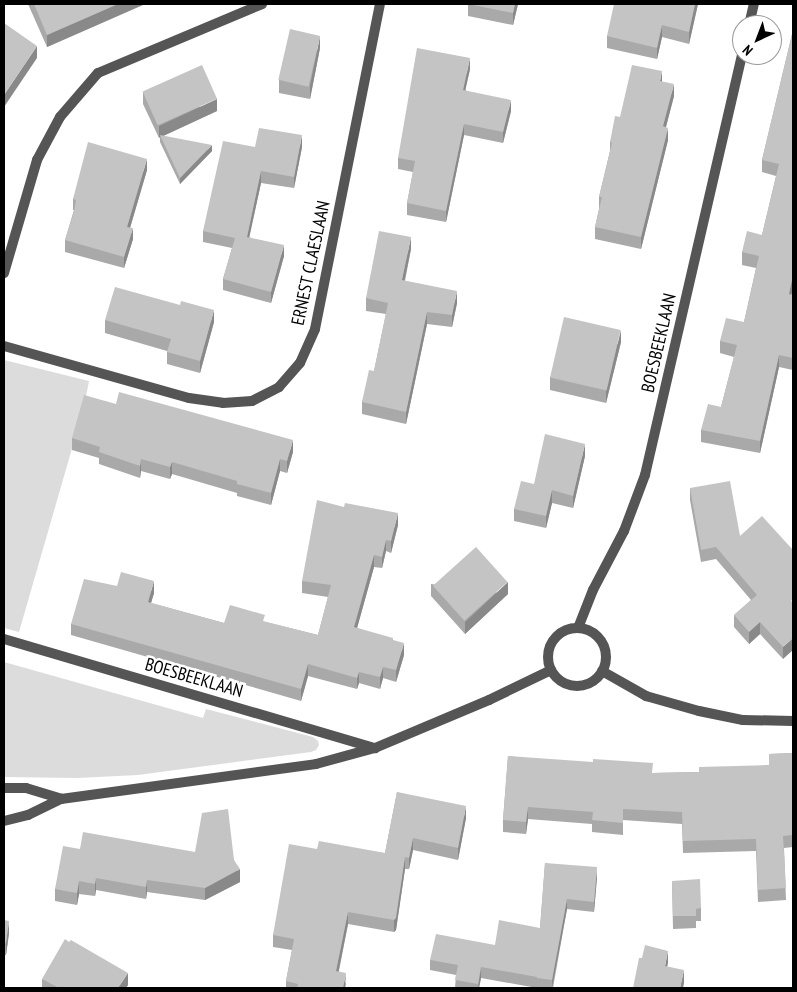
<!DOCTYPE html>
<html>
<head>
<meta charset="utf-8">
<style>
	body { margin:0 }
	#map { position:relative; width:797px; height:992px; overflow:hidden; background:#fff; font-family:"PT Sans Narrow",sans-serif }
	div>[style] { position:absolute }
	.green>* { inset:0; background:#dcdcdc }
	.minor>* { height:10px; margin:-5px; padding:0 5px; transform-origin:5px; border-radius:5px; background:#555 }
	.minor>.ring { margin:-5px; padding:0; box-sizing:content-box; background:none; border:10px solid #555; border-radius:50% }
	.wall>* { inset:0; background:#a9a9a9 }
	.shaded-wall>* { inset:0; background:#898989 }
	.building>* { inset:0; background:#c4c4c4; transform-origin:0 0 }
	span { translate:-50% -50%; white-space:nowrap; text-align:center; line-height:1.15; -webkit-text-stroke:5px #fff; paint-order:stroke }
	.street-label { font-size:18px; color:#000 }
	.frame { position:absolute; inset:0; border:5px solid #000; pointer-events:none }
	.north { position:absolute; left:732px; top:15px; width:50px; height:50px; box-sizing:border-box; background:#fff; border:1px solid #999; border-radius:50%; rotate:223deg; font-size:14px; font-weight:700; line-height:20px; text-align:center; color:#000 }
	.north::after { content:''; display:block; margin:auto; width:18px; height:22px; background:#000; clip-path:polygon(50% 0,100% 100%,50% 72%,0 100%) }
</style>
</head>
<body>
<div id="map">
	<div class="green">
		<i style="clip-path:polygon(4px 360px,89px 381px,84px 407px,19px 632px,4px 628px)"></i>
		<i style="clip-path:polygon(4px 662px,203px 718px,206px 709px,313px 737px,318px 741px,319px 745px,316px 750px,311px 752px,138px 775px,77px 778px,4px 777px)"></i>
	</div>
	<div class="minor">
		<i style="left:749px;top:25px;width:22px;rotate:-77deg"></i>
		<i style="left:4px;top:273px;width:118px;rotate:-73.7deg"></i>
		<i style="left:37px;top:160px;width:49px;rotate:-61.9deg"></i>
		<i style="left:60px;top:117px;width:58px;rotate:-49.2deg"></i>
		<i style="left:98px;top:73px;width:178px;rotate:-22.8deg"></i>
		<i style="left:4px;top:346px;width:192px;rotate:15.7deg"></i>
		<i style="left:189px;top:398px;width:34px;rotate:8deg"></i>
		<i style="left:223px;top:403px;width:29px;rotate:-4deg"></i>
		<i style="left:252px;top:401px;width:30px;rotate:-27deg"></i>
		<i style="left:279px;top:387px;width:32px;rotate:-49deg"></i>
		<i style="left:300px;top:363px;width:37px;rotate:-66deg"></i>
		<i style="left:315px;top:329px;width:331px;rotate:-78.7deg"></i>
		<i style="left:578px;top:628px;width:41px;rotate:-68.5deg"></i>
		<i style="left:593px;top:590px;width:67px;rotate:-62.3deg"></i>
		<i style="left:624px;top:531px;width:60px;rotate:-69.4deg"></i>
		<i style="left:645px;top:475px;width:432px;rotate:-77deg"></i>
		<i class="ring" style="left:548px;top:628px;width:48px;height:48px"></i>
		<i style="left:4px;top:639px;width:387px;rotate:16.4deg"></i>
		<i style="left:375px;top:748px;width:124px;rotate:-22.8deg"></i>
		<i style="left:489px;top:700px;width:69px;rotate:-25.8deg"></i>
		<i style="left:602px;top:671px;width:51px;rotate:29.6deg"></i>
		<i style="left:646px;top:696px;width:55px;rotate:15.8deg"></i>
		<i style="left:699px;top:711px;width:45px;rotate:11.6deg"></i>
		<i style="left:743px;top:720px;width:50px;rotate:1.1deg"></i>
		<i style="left:4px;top:788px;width:22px"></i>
		<i style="left:26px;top:788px;width:37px;rotate:17deg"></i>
		<i style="left:4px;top:821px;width:25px;rotate:-14deg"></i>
		<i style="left:28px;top:815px;width:37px;rotate:-26deg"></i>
		<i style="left:61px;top:799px;width:257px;rotate:-7.8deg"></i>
		<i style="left:316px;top:764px;width:60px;rotate:-15.4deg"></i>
	</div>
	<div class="wall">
		<i style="clip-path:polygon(28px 4px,145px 4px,47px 47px)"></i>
		<i style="clip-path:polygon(468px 4px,518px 4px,513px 25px,468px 16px)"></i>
		<i style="clip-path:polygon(698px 4px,689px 44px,662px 37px,657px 59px,607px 48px,607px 36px)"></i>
		<i style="clip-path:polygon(793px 30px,793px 287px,792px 294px,793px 295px,793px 370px,779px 367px,760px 453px,701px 442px,701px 430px,721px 407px,734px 357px,720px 353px,720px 341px,744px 322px,756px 268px,742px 265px,742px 252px,762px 235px,776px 176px,762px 172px,762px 160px)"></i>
		<i style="clip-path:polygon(320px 48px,310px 99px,279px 93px,279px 80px)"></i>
		<i style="clip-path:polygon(470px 69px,465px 90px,511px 111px,503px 143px,464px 135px,446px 222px,407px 215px,407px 203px,413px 172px,398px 169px,398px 158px)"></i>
		<i style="clip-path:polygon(662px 82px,674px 96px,666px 127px,668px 140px,641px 249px,595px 239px,595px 227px,599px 209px,599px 197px,610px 151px,610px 142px,620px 117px)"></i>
		<i style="clip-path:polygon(143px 92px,217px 111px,163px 136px,212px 151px,180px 184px,160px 142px,160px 137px,159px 138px,143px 104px)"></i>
		<i style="clip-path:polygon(255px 147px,302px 147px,294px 188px,261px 183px,249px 237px,284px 256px,271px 303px,223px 290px,223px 279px,232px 248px,203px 242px,203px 231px)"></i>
		<i style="clip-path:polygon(147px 170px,130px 228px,133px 239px,124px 268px,65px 252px,65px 240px,74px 210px,73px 210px,73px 199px)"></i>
		<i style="clip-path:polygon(411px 249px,405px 281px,457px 303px,452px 327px,427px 324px,406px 424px,362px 414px,362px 402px,374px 371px,386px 314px,366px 311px,366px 298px)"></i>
		<i style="clip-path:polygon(105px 320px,214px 322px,200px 373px,167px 364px,167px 351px,105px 333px)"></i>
		<i style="clip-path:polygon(621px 342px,606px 403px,550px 390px,550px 377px)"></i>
		<i style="clip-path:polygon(72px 438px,293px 452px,287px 473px,280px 471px,271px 505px,237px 496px,237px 493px,172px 474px,170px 479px,141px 471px,140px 478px,99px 464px,99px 458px,72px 450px)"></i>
		<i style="clip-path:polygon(585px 456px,573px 508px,552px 503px,546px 528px,514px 521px,514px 509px,534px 484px)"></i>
		<i style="clip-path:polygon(690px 488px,740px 536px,793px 550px,783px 659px,760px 634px,749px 644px,734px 627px,734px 615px,751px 600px,716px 559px,701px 562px,690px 500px)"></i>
		<i style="clip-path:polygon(398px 525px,391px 553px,386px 551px,382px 568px,374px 567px,357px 628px,393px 640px,404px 655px,396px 682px,383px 678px,380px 689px,359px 683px,357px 689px,308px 676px,301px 701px,71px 635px,71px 624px,117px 586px,154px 593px,151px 603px,224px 623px,265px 622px,318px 635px,328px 597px,302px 593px,302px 581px)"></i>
		<i style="clip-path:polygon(431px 584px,508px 594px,465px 634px,431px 596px)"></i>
		<i style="clip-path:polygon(793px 753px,793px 847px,784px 848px,786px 900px,758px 902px,756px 851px,683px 853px,682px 824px,623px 820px,623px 835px,592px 832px,592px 824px,528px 819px,526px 834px,503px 832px,503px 820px,508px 756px,653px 773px,699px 772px,769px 765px,769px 754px)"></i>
		<i style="clip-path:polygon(397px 792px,466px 818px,458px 860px,413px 850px,409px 869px,405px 869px,396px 930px,394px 932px,348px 924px,339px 971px,346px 984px,345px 988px,286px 988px,286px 981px,292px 950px,273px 947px,273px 935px,317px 849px,385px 853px)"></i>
		<i style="clip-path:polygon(80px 849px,234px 860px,240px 882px,205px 900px,147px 892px,146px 899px,96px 890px,95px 896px,79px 894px,77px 905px,55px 901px,55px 889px)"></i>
		<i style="clip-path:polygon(545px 863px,597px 877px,594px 912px,567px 909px,553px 988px,537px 988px,537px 986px,537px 988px,481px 978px,479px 988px,455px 988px,456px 975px,430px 970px,430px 960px,495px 945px,540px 928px)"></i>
		<i style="clip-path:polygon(672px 881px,701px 908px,701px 921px,696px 921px,696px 928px,673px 929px)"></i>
		<i style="clip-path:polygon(4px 920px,9px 933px,6px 955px,4px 955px)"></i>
		<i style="clip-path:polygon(42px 979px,128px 985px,126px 988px,42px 988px)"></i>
	</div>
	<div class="shaded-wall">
		<i style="clip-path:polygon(118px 4px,145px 4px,47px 47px,47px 35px)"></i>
		<i style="clip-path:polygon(515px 4px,518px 4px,513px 25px,513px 13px)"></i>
		<i style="clip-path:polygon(695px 4px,698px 4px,689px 44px,689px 32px)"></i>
		<i style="clip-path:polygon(662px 25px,662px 37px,657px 59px,657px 48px)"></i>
		<i style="clip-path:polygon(320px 36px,320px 48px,310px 99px,310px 86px)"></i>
		<i style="clip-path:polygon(37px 46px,37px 58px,4px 107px,4px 95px)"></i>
		<i style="clip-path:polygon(470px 58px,470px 69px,463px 101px,463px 90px)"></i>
		<i style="clip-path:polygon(662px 71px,662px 83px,660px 81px)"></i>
		<i style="clip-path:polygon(674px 84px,674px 96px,663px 138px,663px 126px)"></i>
		<i style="clip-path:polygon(217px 99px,217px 111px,161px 137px,160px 135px,160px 137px,159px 138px,159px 126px)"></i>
		<i style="clip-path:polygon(511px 100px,511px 111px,503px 143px,503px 132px)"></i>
		<i style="clip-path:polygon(464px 124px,464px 135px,446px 222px,446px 211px)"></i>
		<i style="clip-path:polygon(668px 128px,668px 140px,641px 249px,641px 237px)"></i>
		<i style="clip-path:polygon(302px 135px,302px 147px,294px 188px,294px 177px)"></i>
		<i style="clip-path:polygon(212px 145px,212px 151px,180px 184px,180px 178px)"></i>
		<i style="clip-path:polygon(147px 159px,147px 170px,127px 238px,127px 227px)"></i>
		<i style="clip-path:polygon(261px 171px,261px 183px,247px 248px,247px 237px)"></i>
		<i style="clip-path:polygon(133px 228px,133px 239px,124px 268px,124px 257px)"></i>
		<i style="clip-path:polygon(411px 237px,411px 249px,402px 292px,402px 280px)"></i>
		<i style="clip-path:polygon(284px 245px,284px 256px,271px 303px,271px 292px)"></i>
		<i style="clip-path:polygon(793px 275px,793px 287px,789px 306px,789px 294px)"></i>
		<i style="clip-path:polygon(457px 291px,457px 303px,452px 327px,452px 315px)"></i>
		<i style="clip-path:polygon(214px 310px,214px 322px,200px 373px,200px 361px)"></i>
		<i style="clip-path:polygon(427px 312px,427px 324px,406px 424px,406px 412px)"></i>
		<i style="clip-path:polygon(621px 330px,621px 342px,606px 403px,606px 391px)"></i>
		<i style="clip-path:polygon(779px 355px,779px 367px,760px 453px,760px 441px)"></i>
		<i style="clip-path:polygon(293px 440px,293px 452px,287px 473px,287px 461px)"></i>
		<i style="clip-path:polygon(585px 444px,585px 456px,573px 508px,573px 496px)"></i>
		<i style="clip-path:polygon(141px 459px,141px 471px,140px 478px,140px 466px)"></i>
		<i style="clip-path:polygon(280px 459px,280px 471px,271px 505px,271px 493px)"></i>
		<i style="clip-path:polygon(172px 462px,172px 474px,170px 479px,170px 467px)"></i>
		<i style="clip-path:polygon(552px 490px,552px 503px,546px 528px,546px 516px)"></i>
		<i style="clip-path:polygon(398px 513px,398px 525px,391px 553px,391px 541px)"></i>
		<i style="clip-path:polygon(386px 540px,386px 551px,382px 568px,382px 557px)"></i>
		<i style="clip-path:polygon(374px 555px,374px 567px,354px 639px,354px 627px)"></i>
		<i style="clip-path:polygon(154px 581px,154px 593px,148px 613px,148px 602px)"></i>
		<i style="clip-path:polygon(508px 582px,508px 594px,465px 634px,465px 622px)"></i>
		<i style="clip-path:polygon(760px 622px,760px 634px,749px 644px,749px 632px)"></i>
		<i style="clip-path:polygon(793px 638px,793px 650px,783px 659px,783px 647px)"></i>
		<i style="clip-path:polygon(404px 643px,404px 655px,396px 682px,396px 670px)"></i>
		<i style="clip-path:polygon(308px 664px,308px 676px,301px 701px,301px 689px)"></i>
		<i style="clip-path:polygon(383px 667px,383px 678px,380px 689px,380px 677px)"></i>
		<i style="clip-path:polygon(359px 672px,359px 683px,357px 689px,357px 678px)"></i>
		<i style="clip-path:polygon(466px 806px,466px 818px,458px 860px,458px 848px)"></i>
		<i style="clip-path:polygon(528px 807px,528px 819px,526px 834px,526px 822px)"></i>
		<i style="clip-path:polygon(413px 838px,413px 850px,409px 869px,409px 858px)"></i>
		<i style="clip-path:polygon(405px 857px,405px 869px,396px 930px,394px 932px,394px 920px)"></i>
		<i style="clip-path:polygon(597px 867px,597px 877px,594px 912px,594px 902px)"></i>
		<i style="clip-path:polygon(240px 869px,240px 882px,205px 900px,205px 888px)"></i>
		<i style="clip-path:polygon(96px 878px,96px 890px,95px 896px,95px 884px)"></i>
		<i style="clip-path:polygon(147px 880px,147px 892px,146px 899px,146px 887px)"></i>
		<i style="clip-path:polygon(79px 881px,79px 894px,77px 905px,77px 893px)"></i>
		<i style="clip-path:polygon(567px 899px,567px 909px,552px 988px,552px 980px)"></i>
		<i style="clip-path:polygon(348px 912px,348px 924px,336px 983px,336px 971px)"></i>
		<i style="clip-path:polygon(9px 921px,9px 933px,6px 955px,6px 943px)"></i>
		<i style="clip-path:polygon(668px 951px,668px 963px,665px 978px,665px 966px)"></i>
		<i style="clip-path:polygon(481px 967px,481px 978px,479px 988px,478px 988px)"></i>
		<i style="clip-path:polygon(684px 970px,684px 983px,683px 988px,680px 988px)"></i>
		<i style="clip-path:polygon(128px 973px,128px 985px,126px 988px,118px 988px)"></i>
		<i style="clip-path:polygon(346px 973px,345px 988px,343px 988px)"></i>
	</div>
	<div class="building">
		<i style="clip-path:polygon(34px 4px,118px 4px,47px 35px)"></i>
		<i style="clip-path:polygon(468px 4px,515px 4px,513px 13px)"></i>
		<i style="clip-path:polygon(614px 4px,695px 4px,689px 32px,662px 25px,657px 48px,607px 36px)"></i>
		<i style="clip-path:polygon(4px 23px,37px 46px,4px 95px)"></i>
		<i style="left:290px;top:29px;width:31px;height:52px;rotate:13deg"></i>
		<i style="clip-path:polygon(793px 30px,793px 275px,789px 294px,793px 295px,793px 358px,779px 355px,760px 441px,701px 430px,708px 404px,721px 407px,737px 345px,720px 341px,726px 318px,744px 322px,759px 256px,742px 252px,747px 231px,762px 235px,779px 164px,762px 160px)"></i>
		<i style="clip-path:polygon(417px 48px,470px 58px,463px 90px,511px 100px,503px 132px,464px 124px,446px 211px,407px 203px,415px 161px,398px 158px)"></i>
		<i style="left:202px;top:65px;width:37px;height:65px;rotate:66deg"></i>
		<i style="clip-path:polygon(632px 65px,662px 71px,660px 81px,674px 84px,663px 126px,668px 128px,641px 237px,595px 227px,602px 197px,599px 197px,612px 143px,610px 142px,615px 116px,620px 117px)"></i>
		<i style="clip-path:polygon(259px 128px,302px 135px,294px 177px,261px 171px,247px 237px,284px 245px,271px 292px,223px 279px,235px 238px,203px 231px,223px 141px,255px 147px)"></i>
		<i style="clip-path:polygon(160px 135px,212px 145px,180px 178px)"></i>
		<i style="clip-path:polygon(88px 142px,147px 159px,127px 227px,133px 228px,124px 257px,65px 240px,74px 212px,76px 200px,73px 199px)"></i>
		<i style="clip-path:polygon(379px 231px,411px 237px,402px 280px,457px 291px,452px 315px,427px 312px,406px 412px,362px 402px,369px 370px,374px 371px,388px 303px,366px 298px)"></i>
		<i style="clip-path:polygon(115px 287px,180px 305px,181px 301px,214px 310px,200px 361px,167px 352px,171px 339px,105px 320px)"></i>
		<i style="left:564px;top:317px;width:58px;height:62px;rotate:13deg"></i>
		<i style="clip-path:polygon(119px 392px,293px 440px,287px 461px,280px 459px,271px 493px,237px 484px,237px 481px,172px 462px,170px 467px,141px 459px,140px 466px,99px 452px,100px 447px,72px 438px,84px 395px,116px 404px)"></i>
		<i style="clip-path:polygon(545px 434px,585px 444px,573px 496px,552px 490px,546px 516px,514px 509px,521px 481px,534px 484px)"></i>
		<i style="clip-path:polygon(730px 481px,740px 536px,762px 516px,793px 550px,793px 599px,791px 601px,793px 603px,793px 638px,783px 647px,760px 622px,749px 632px,734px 615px,757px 595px,716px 547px,701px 550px,690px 488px)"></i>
		<i style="clip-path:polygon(317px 500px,344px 507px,345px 503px,398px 513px,391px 541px,386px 540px,382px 557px,374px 555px,354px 627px,393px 638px,393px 640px,404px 643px,396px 670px,383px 667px,380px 677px,359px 672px,357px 678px,308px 664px,301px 689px,71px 624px,84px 579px,117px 586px,121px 572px,154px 581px,148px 602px,224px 623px,230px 605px,265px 615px,263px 621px,318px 635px,331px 585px,302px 581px)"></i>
		<i style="left:476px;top:547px;width:47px;height:58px;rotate:48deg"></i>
		<i style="clip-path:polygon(793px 753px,793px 835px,783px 836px,786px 888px,758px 890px,756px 839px,683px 841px,682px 812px,623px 809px,623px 823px,592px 820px,593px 812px,528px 807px,526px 822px,503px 820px,508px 756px,593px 762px,593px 759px,653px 763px,652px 773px,699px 772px,699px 767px,769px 765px,769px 754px)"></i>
		<i style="clip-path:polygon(397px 792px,466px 806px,458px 848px,413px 838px,409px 858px,405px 857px,396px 918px,394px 920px,348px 912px,336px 971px,346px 973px,343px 988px,297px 988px,298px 984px,286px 981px,294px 939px,273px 935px,289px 844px,317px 849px,319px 841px,385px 853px)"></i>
		<i style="clip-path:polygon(228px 809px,234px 860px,240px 869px,205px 888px,147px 880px,146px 887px,96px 878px,95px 884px,79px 881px,77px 893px,55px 889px,63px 846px,80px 849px,83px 832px,195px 852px,202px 813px)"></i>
		<i style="clip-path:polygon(545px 863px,597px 867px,594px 902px,567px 899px,552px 980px,537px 978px,537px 974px,537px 977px,481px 967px,478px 984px,455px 980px,458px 965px,430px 960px,436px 934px,495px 945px,499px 920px,540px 928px)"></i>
		<i style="clip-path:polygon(700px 879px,701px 908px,696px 909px,696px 916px,673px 916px,672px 881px)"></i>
		<i style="clip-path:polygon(4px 920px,9px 921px,6px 943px,4px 942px)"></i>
		<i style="clip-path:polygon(65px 939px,69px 942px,71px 940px,128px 973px,118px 988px,59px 988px,42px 979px)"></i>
		<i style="clip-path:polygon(645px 945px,668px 951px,665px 966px,684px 970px,680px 988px,633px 988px,639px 958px,642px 958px)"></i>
	</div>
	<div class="street-label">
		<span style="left:311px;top:263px;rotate:-78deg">ERNEST CLAESLAAN</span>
		<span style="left:659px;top:343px;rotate:-77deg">BOESBEEKLAAN</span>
		<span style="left:194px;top:678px;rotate:16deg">BOESBEEKLAAN</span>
	</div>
	<div class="frame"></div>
	<div class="north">N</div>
</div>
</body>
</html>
